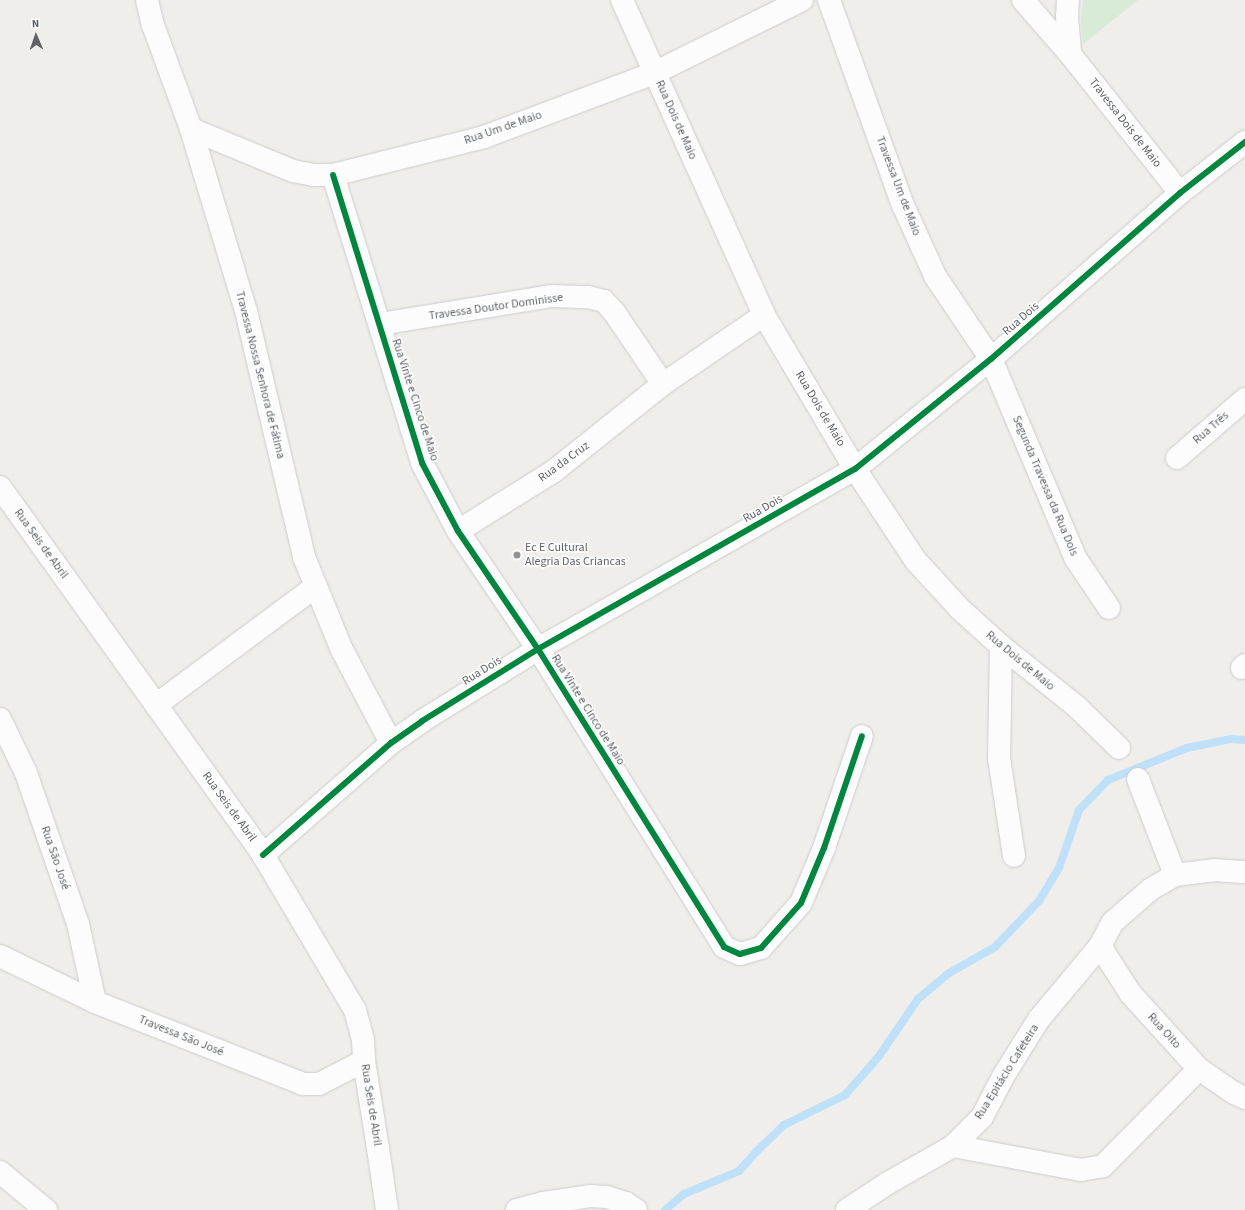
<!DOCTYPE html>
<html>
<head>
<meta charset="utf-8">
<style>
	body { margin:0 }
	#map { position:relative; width:1245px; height:1210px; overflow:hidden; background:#efeeea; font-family:"Source Sans 3",sans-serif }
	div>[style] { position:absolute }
	.green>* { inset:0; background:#d8ebd6 }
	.stream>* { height:8px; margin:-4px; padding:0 4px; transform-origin:4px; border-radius:4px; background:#bfe0f9 }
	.roads { filter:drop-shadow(0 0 1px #cbcccc) drop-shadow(0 0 1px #cbcccc) }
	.minor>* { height:22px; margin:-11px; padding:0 11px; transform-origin:11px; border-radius:11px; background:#fdfcfc }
	.cycleway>* { height:6px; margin:-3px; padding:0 3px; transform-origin:3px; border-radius:3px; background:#00873e }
	.dots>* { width:11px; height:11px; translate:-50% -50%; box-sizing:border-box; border:2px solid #fff; border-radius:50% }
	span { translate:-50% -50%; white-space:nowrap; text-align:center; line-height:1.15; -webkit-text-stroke:3px #fff; paint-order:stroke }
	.street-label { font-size:12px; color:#5f6368 }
	.poi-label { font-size:12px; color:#5f6368 }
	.left { translate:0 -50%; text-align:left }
	.north { position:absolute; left:16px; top:16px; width:40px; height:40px; -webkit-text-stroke:3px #fff; paint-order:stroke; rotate:358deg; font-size:11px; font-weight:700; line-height:16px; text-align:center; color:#5f6368 }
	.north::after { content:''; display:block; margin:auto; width:14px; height:18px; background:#5f6368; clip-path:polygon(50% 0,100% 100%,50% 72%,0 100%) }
</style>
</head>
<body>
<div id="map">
	<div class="green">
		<i style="clip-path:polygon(1083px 0,1138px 0,1083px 44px,1081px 19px)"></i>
	</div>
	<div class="stream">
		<i style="left:665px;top:1210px;width:25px;rotate:-40deg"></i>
		<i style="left:684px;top:1194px;width:60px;rotate:-22.7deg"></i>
		<i style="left:739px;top:1171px;width:25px;rotate:-48deg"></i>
		<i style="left:756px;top:1152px;width:39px;rotate:-44deg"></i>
		<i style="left:784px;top:1125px;width:68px;rotate:-26.2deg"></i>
		<i style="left:845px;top:1095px;width:52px;rotate:-48.9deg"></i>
		<i style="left:879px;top:1056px;width:69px;rotate:-55.6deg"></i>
		<i style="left:918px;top:999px;width:40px;rotate:-40deg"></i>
		<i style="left:949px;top:973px;width:53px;rotate:-29.5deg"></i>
		<i style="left:995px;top:947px;width:64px;rotate:-46.3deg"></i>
		<i style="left:1039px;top:901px;width:39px;rotate:-59deg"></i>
		<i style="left:1059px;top:868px;width:61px;rotate:-71deg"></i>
		<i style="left:1079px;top:810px;width:42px;rotate:-46deg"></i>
		<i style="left:1108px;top:780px;width:85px;rotate:-22.1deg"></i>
		<i style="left:1187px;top:748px;width:45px;rotate:-11.6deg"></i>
		<i style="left:1231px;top:739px;width:14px;rotate:4deg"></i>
	</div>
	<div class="roads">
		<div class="minor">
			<i style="left:147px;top:0;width:26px;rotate:77deg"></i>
			<i style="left:153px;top:25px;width:111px;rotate:69.9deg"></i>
			<i style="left:191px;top:129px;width:190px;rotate:73.2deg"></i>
			<i style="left:246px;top:311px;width:253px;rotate:76.7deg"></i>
			<i style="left:304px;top:557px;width:100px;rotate:67.8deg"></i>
			<i style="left:342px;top:650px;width:105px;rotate:62.2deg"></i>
			<i style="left:622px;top:0;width:346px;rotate:65.7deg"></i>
			<i style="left:764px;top:315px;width:179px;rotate:59.4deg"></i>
			<i style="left:855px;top:469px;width:110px;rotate:56.5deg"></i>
			<i style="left:916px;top:561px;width:65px;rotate:47.5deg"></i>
			<i style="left:960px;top:609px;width:55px;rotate:42.1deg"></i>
			<i style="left:1001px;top:646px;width:96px;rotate:38.7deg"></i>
			<i style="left:1076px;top:706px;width:60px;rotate:44.3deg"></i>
			<i style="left:829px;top:0;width:218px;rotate:70.2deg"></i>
			<i style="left:903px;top:205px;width:78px;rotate:65.7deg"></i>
			<i style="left:935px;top:276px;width:100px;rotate:56deg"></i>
			<i style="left:991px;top:359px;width:217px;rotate:67deg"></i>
			<i style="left:1076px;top:559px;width:59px;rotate:56deg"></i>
			<i style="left:1023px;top:0;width:72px;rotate:49deg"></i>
			<i style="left:1070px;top:54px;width:177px;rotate:51.6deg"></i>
			<i style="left:1068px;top:0;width:17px;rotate:93deg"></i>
			<i style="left:1067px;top:17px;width:37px;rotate:85deg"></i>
			<i style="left:191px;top:129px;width:110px;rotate:22.4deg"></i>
			<i style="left:293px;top:171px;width:20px;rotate:11deg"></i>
			<i style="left:313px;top:175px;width:20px"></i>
			<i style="left:333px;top:175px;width:156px;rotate:-14.1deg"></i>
			<i style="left:484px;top:137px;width:182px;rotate:-20.6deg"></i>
			<i style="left:654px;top:73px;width:165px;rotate:-26.3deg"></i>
			<i style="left:333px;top:175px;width:301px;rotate:72.8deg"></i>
			<i style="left:422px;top:463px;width:77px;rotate:62.1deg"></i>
			<i style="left:458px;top:531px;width:143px;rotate:55.9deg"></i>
			<i style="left:538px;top:649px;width:351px;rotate:58deg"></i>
			<i style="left:724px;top:947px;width:17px;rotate:24deg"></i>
			<i style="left:740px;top:954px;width:22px;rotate:-16deg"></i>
			<i style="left:761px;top:948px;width:60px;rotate:-48.4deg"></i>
			<i style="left:801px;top:903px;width:60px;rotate:-67.3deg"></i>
			<i style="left:824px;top:848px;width:118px;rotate:-71.3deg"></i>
			<i style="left:380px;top:324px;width:173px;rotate:-9.3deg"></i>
			<i style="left:551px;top:296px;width:37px;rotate:2deg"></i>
			<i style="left:588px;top:297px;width:16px;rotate:14deg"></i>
			<i style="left:604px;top:301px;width:15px;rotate:48deg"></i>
			<i style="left:614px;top:312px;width:87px;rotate:55.8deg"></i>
			<i style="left:663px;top:384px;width:122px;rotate:-34.3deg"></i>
			<i style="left:1177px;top:458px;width:90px;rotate:-40.9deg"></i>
			<i style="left:0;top:487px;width:452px;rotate:54.4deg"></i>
			<i style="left:263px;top:855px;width:180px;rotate:59.3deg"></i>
			<i style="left:355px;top:1010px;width:31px;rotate:75deg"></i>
			<i style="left:363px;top:1040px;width:21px;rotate:87deg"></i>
			<i style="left:364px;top:1061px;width:88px;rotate:80.9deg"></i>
			<i style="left:378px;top:1148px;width:63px;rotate:81.7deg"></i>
			<i style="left:458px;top:531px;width:113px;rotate:-32deg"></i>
			<i style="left:554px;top:471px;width:139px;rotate:-38.6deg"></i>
			<i style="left:1001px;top:646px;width:112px;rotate:91deg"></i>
			<i style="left:999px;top:758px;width:99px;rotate:81.3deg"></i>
			<i style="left:1242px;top:668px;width:4px;rotate:-45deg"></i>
			<i style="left:156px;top:705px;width:199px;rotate:-36.6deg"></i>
			<i style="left:0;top:719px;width:60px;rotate:64.3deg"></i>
			<i style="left:26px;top:773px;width:160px;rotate:71deg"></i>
			<i style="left:78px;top:924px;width:80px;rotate:77.7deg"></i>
			<i style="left:1138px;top:779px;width:103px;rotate:68.9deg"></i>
			<i style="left:263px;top:855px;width:170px;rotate:-41.2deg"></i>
			<i style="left:391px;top:743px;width:38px;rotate:-35deg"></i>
			<i style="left:422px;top:721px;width:137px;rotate:-31.8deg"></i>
			<i style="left:538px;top:649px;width:365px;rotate:-29.6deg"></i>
			<i style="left:855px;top:469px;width:175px;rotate:-39deg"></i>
			<i style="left:991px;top:359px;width:252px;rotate:-41.3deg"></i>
			<i style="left:1180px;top:193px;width:83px;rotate:-38.1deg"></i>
			<i style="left:1100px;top:946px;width:56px;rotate:57.4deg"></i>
			<i style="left:1130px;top:993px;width:103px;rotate:47.8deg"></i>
			<i style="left:1199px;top:1069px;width:42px;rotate:34.4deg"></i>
			<i style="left:1234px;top:1093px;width:12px;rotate:24deg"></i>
			<i style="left:0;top:956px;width:106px;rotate:25.8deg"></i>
			<i style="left:95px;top:1002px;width:224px;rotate:21.5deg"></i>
			<i style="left:303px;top:1084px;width:16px"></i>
			<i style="left:319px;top:1084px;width:51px;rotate:-27.1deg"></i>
			<i style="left:953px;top:1146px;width:130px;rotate:10.6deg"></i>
			<i style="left:1081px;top:1170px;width:22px;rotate:-10deg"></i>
			<i style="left:1103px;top:1166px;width:136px;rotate:-45.3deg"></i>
			<i style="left:0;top:1172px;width:60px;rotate:39.6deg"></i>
			<i style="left:517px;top:1210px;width:27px;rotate:-15deg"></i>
			<i style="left:543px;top:1203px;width:49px;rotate:-8.3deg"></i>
			<i style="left:591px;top:1196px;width:16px;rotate:4deg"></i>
			<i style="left:607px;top:1197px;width:20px;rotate:18deg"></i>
			<i style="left:626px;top:1203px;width:12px;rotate:35deg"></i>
			<i style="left:847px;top:1210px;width:49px;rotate:-33.4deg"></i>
			<i style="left:888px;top:1183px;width:75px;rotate:-29.6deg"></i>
			<i style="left:953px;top:1146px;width:41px;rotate:-45deg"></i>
			<i style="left:982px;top:1117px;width:47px;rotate:-62.4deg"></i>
			<i style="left:1004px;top:1075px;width:66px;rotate:-58deg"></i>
			<i style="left:1039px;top:1019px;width:95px;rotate:-50.1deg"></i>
			<i style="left:1100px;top:946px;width:27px;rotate:-62deg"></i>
			<i style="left:1113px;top:922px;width:50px;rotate:-41deg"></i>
			<i style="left:1151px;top:889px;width:28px;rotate:-30deg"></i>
			<i style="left:1175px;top:875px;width:39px;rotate:-7deg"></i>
			<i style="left:1214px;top:870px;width:31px;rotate:4deg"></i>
		</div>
	</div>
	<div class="cycleway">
		<i style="left:333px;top:175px;width:301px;rotate:72.8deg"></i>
		<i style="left:422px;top:463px;width:77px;rotate:62.1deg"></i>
		<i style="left:458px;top:531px;width:143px;rotate:55.9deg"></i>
		<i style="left:538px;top:649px;width:351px;rotate:58deg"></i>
		<i style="left:724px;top:947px;width:17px;rotate:24deg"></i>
		<i style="left:740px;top:954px;width:22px;rotate:-16deg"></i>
		<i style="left:761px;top:948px;width:60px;rotate:-48.4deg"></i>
		<i style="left:801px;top:903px;width:60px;rotate:-67.3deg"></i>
		<i style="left:824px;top:848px;width:118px;rotate:-71.3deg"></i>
		<i style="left:263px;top:855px;width:170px;rotate:-41.2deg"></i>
		<i style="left:391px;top:743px;width:38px;rotate:-35deg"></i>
		<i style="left:422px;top:721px;width:137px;rotate:-31.8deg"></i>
		<i style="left:538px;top:649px;width:365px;rotate:-29.6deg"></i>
		<i style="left:855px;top:469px;width:175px;rotate:-39deg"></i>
		<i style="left:991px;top:359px;width:252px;rotate:-41.3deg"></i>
		<i style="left:1180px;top:193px;width:83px;rotate:-38.1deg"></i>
	</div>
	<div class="dots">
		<i style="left:517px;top:555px;background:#919496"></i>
	</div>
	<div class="street-label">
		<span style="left:676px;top:120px;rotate:66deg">Rua Dois de Maio</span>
		<span style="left:1125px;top:123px;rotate:52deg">Travessa Dois de Maio</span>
		<span style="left:503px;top:128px;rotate:-19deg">Rua Um de Maio</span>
		<span style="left:898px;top:186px;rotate:69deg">Travessa Um de Maio</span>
		<span style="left:496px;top:307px;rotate:-8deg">Travessa Doutor Dominisse</span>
		<span style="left:1021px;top:319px;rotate:-41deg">Rua Dois</span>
		<span style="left:260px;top:375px;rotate:76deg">Travessa Nossa Senhora de Fátima</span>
		<span style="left:415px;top:400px;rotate:72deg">Rua Vinte e Cinco de Maio</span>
		<span style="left:820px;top:409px;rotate:59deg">Rua Dois de Maio</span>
		<span style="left:1211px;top:428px;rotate:-41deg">Rua Três</span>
		<span style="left:564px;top:462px;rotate:-36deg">Rua da Cruz</span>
		<span style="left:1045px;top:486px;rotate:67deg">Segunda Travessa da Rua Dois</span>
		<span style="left:763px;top:509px;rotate:-30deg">Rua Dois</span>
		<span style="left:41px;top:544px;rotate:54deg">Rua Seis de Abril</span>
		<span style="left:1020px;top:661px;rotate:40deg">Rua Dois de Maio</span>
		<span style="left:482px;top:671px;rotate:-32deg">Rua Dois</span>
		<span style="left:588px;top:710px;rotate:58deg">Rua Vinte e Cinco de Maio</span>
		<span style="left:229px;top:807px;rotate:54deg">Rua Seis de Abril</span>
		<span style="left:55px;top:858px;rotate:71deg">Rua São José</span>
		<span style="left:1164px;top:1031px;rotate:48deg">Rua Oito</span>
		<span style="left:181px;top:1036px;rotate:22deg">Travessa São José</span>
		<span style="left:1007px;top:1072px;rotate:-58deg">Rua Epitácio Cafeteira</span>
		<span style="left:371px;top:1105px;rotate:81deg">Rua Seis de Abril</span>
	</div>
	<div class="poi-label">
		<span class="left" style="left:525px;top:555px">Ec E Cultural<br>Alegria Das Criancas</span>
	</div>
	<div class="north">N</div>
</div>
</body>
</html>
